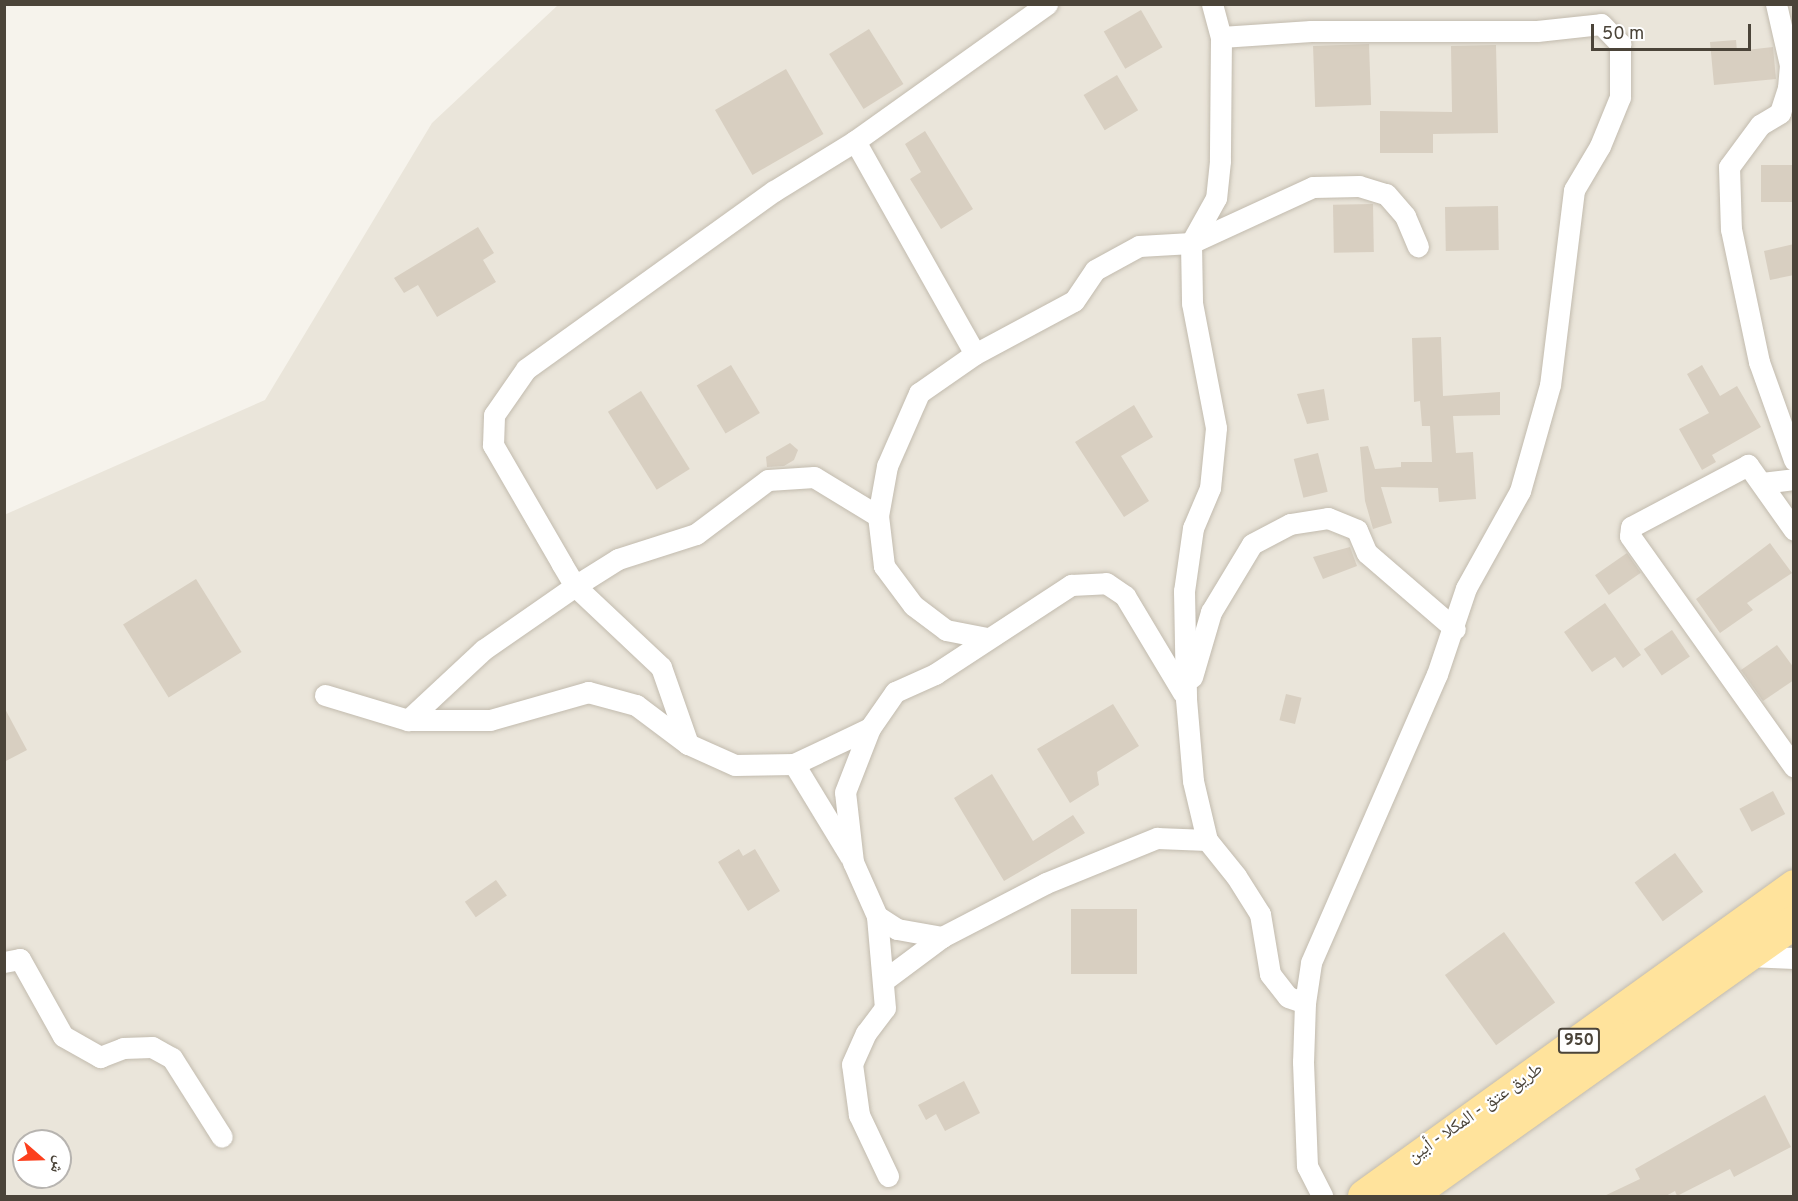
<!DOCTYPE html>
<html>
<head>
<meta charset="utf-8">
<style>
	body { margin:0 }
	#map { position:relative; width:1798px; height:1201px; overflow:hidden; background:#f6f3ec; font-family:Overpass,"Noto Naskh Arabic",sans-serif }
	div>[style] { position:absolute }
	.residential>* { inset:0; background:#eae5da }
	.building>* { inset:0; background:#d8cfc1; transform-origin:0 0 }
	.roads { filter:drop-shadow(0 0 2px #c2bbae) drop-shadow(0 0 2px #c2bbae) }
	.minor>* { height:21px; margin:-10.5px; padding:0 10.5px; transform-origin:10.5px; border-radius:10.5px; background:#fff }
	.primary>* { height:33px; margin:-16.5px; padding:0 16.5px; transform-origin:16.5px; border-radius:16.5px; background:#ffe39c }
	span { translate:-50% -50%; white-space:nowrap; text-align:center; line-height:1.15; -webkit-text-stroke:4.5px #fff; paint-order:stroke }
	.shield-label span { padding:2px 4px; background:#fff; border:2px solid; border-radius:4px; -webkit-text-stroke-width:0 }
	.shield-label { font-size:16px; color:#4b4439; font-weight:700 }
	.street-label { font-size:18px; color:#4b4439 }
	.frame { position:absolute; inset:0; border:6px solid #4b4439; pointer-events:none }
	.north { position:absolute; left:12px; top:1129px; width:60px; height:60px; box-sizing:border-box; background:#fff; border:2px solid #b7b4b0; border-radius:50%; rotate:110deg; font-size:16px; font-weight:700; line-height:24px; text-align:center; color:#4b4439 }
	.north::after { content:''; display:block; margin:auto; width:21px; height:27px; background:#fc3f1d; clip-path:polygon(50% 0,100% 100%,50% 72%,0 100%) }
	.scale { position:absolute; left:1591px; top:24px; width:160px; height:27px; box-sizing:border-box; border:3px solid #4b4439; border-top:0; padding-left:8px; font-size:18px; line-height:21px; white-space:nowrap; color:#4b4439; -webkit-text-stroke:4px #fff; paint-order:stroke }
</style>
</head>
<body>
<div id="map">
	<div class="residential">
		<i style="clip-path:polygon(evenodd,558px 5px,1793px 5px,1793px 1196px,5px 1196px,4px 515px,265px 400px,432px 123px,558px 5px,24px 1141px,60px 1141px,60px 1177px,24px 1177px,24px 1141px)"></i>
	</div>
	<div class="building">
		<i style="left:1141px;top:10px;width:43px;height:43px;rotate:60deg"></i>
		<i style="left:869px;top:29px;width:65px;height:47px;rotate:58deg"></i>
		<i style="clip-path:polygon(1736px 40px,1737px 51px,1773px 47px,1776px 79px,1714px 85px,1710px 42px)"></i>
		<i style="left:1369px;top:44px;width:61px;height:56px;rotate:88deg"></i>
		<i style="clip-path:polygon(1496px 45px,1498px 133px,1433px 134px,1433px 153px,1380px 153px,1380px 111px,1452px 112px,1451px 46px)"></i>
		<i style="left:786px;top:69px;width:75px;height:82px;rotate:60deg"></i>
		<i style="left:1117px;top:75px;width:41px;height:39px;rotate:59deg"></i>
		<i style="clip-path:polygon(925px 131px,973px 209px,941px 229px,910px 179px,921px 172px,905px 144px)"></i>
		<i style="left:1794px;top:165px;width:37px;height:33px;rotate:90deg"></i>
		<i style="left:1373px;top:204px;width:48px;height:40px;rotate:89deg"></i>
		<i style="left:1498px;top:206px;width:44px;height:53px;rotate:89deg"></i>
		<i style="clip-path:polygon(478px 227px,494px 253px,483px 260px,496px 282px,437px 317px,418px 285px,404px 293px,394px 278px)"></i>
		<i style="clip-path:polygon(1794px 244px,1794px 275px,1770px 280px,1764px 251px)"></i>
		<i style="clip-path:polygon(1441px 337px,1443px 396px,1500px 392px,1500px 415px,1453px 416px,1456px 453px,1473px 452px,1476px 499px,1439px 502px,1438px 488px,1381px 487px,1392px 523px,1373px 529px,1365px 501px,1360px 447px,1368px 446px,1375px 469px,1401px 467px,1401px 462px,1432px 462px,1430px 426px,1422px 426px,1420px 401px,1414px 402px,1412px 338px)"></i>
		<i style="left:731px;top:365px;width:56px;height:40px;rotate:59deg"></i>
		<i style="clip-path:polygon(1702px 365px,1720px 396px,1737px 386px,1761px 427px,1712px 455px,1716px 462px,1702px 470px,1679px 429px,1709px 413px,1687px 374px)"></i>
		<i style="clip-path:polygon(1324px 389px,1329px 420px,1307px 424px,1297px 394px)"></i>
		<i style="left:641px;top:391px;width:92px;height:39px;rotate:58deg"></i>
		<i style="clip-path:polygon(1134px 405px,1153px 437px,1121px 456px,1149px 501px,1124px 517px,1075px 442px)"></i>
		<i style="clip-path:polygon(790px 443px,798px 450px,794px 460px,784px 466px,767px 467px,766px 457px)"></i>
		<i style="left:1318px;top:453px;width:40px;height:25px;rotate:76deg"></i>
		<i style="clip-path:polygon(1770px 543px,1792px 573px,1747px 603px,1753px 610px,1720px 633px,1696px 599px)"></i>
		<i style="clip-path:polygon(1350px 547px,1357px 566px,1323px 579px,1313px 557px)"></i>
		<i style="left:1627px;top:553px;width:24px;height:39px;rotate:55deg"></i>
		<i style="left:196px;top:579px;width:86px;height:86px;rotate:58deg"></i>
		<i style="clip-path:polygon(1605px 603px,1641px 655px,1623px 668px,1615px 657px,1592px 672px,1564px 632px)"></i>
		<i style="left:1672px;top:630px;width:32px;height:34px;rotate:56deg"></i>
		<i style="clip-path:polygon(1777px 645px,1794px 668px,1794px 680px,1763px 701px,1741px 670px)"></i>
		<i style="left:1286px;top:694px;width:16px;height:27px;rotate:14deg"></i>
		<i style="clip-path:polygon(1113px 704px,1139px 746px,1097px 772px,1099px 785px,1070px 803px,1037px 749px)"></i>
		<i style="clip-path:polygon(4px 707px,27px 750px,4px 762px)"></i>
		<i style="clip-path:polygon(992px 774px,1033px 841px,1073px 815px,1085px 833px,1004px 881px,954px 798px)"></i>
		<i style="left:1773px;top:791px;width:26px;height:38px;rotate:62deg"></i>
		<i style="clip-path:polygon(739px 849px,743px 856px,755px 849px,780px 891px,748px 911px,718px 862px)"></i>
		<i style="left:1675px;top:853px;width:48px;height:50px;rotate:54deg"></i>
		<i style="left:496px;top:880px;width:19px;height:38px;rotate:55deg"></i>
		<i style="left:1071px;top:909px;width:66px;height:65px"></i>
		<i style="left:1504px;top:932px;width:87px;height:73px;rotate:54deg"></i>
		<i style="clip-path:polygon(964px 1081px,980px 1113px,945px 1131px,936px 1114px,926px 1120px,918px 1105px)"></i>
		<i style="clip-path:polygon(1765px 1095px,1791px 1147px,1734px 1177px,1730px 1169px,1677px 1196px,1675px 1191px,1664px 1197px,1602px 1197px,1640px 1179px,1635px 1169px)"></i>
	</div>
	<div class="roads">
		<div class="minor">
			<i style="left:1212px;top:4px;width:34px;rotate:75deg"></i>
			<i style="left:1221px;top:37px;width:124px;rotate:90.5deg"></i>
			<i style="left:1220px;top:161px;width:37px;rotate:96deg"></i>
			<i style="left:1216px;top:198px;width:51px;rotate:119.1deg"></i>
			<i style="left:1191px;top:243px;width:60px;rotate:89deg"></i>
			<i style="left:1192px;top:303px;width:127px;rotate:79.1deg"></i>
			<i style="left:1216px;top:428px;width:60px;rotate:95.7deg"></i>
			<i style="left:1210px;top:488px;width:43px;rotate:113deg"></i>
			<i style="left:1193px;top:528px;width:64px;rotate:98.1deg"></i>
			<i style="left:1184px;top:591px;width:108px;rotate:88.9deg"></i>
			<i style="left:1186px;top:699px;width:82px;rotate:85.1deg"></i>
			<i style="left:1193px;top:781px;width:61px;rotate:76.7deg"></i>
			<i style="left:1207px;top:840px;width:46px;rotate:51.1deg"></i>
			<i style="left:1236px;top:876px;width:45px;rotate:57.7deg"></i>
			<i style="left:1260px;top:914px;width:61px;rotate:80.5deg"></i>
			<i style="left:1270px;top:974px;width:29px;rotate:52deg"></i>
			<i style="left:1288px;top:997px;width:18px;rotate:19deg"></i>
			<i style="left:1776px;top:4px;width:63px;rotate:77.1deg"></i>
			<i style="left:1790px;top:65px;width:23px;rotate:95deg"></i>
			<i style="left:1788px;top:88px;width:26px;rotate:108deg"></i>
			<i style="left:1780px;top:113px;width:23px;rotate:149deg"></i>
			<i style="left:1760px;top:125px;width:52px;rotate:126.4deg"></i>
			<i style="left:1729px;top:167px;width:62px;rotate:88.2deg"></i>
			<i style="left:1731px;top:229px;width:136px;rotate:78.1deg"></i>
			<i style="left:1759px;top:362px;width:104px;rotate:70.3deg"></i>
			<i style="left:1221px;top:37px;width:90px;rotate:-3.8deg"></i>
			<i style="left:1311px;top:31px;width:226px"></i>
			<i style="left:1537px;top:31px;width:64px;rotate:-6.2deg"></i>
			<i style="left:1601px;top:24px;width:28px;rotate:46deg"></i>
			<i style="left:1620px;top:44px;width:53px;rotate:90deg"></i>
			<i style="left:1620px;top:97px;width:53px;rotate:112.2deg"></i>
			<i style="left:1600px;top:146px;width:51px;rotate:120.6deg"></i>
			<i style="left:1574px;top:190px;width:196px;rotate:97deg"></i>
			<i style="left:1550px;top:385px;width:110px;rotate:105.8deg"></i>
			<i style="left:1520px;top:491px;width:111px;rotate:119.1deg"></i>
			<i style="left:1466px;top:588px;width:91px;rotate:108.6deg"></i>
			<i style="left:1437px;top:674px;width:315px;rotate:113.6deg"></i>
			<i style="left:1311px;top:963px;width:40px;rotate:98.5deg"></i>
			<i style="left:1305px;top:1003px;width:59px;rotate:91.9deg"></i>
			<i style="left:1303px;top:1062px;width:104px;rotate:87.8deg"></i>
			<i style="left:1307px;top:1166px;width:34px;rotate:63deg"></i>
			<i style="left:855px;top:141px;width:244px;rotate:60.6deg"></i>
			<i style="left:1762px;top:483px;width:32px;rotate:-7deg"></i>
			<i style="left:1794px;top:530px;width:80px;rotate:-125.3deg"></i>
			<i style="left:1748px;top:465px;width:132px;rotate:152.1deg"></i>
			<i style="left:1631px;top:527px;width:9px;rotate:96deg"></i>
			<i style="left:1630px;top:536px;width:283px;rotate:54.6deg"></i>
			<i style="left:987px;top:638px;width:42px;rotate:-169deg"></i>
			<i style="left:946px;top:630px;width:41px;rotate:-142.9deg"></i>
			<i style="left:913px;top:605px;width:49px;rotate:-126.6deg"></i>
			<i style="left:884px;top:566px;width:50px;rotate:-96.8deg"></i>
			<i style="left:878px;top:516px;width:51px;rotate:-79.8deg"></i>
			<i style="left:887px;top:466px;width:80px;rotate:-66.3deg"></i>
			<i style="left:919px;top:393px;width:68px;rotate:-34.9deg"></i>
			<i style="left:975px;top:354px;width:112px;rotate:-28.2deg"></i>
			<i style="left:1074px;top:301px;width:37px;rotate:-56deg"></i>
			<i style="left:1095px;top:270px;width:50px;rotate:-28.6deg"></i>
			<i style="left:1139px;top:246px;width:52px;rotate:-3.3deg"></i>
			<i style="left:1191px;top:243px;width:134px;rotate:-24.7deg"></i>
			<i style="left:1313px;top:187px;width:46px;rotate:-1.2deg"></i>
			<i style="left:1359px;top:186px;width:28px;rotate:17deg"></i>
			<i style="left:1386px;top:194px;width:29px;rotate:49deg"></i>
			<i style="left:1405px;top:216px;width:33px;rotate:67deg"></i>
			<i style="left:1192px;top:677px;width:68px;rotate:-73.7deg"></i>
			<i style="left:1211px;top:612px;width:79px;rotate:-58.9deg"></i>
			<i style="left:1252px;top:544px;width:43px;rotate:-27.8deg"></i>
			<i style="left:1290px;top:524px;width:38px;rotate:-9deg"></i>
			<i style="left:1328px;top:518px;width:31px;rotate:22deg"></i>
			<i style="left:1357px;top:530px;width:25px;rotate:67deg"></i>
			<i style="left:1367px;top:553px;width:116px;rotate:40.8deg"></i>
			<i style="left:325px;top:695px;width:87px;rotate:16.8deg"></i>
			<i style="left:408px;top:720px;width:82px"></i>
			<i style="left:490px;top:720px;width:102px;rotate:-15.9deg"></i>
			<i style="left:588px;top:692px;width:50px;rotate:15.2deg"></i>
			<i style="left:636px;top:705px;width:65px;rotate:36.9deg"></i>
			<i style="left:688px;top:744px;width:51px;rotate:24.1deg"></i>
			<i style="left:735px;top:765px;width:59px;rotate:-1deg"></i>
			<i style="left:794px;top:764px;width:84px;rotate:-25.3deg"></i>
			<i style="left:408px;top:720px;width:103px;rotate:-43deg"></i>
			<i style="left:483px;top:650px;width:112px;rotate:-34.8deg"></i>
			<i style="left:575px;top:586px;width:51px;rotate:-32.1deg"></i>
			<i style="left:618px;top:559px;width:82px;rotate:-17.8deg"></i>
			<i style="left:696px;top:534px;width:90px;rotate:-36.9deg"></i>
			<i style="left:768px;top:480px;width:46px;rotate:-3.7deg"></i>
			<i style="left:814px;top:477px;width:75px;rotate:31.4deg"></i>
			<i style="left:688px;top:744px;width:82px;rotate:-109.3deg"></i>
			<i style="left:661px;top:667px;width:118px;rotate:-136.7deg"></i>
			<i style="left:575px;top:586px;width:26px;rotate:-121deg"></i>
			<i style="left:562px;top:564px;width:138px;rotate:-120.1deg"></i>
			<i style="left:493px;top:445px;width:30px;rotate:-88deg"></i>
			<i style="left:494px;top:415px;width:56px;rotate:-55.2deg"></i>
			<i style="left:526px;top:369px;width:305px;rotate:-35.7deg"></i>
			<i style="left:774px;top:191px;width:95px;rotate:-31.7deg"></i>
			<i style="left:855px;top:141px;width:236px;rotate:-35.5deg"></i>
			<i style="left:794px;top:764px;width:108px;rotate:58.7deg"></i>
			<i style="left:877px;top:916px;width:24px;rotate:33deg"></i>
			<i style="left:897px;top:929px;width:46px;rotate:10.1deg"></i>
			<i style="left:1748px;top:956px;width:46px;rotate:2.5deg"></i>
			<i style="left:4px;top:962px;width:16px;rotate:-11deg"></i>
			<i style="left:20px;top:959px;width:88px;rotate:60.8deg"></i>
			<i style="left:63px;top:1036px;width:43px;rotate:29.6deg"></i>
			<i style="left:100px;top:1057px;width:25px;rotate:-21deg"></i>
			<i style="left:123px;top:1048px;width:29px;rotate:-2deg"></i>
			<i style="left:152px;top:1047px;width:23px;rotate:29deg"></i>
			<i style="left:172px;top:1058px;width:93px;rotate:57.7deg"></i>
			<i style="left:883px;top:981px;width:74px;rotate:-36.7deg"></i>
			<i style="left:942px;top:937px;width:117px;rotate:-27.4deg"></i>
			<i style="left:1046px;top:883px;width:120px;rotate:-22.1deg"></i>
			<i style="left:1157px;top:838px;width:50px;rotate:2.3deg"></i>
			<i style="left:888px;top:1176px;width:68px;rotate:-115.4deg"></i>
			<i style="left:859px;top:1115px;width:51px;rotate:-97.8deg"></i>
			<i style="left:852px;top:1064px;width:34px;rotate:-66deg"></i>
			<i style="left:866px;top:1033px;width:31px;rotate:-53deg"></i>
			<i style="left:885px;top:1008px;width:92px;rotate:-95deg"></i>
			<i style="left:877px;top:916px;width:59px;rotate:-114deg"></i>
			<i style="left:853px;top:862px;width:70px;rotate:-96.5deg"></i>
			<i style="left:845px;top:792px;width:69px;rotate:-68.7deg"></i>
			<i style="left:870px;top:728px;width:44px;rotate:-55.2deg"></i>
			<i style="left:895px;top:692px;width:44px;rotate:-24.2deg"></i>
			<i style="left:935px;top:674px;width:163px;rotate:-33.2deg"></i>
			<i style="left:1071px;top:585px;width:35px;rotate:-3deg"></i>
			<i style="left:1106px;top:583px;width:23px;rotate:34deg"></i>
			<i style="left:1125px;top:596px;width:113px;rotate:59.1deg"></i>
		</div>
		<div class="primary">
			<i style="left:1364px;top:1196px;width:530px;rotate:-35.79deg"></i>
			<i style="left:1408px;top:1196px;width:473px;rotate:-35.4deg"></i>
		</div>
	</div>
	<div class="shield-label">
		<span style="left:1579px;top:1041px">950</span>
	</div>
	<div class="street-label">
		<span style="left:1476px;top:1114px;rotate:-35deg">طريق عتق - المكلا - أبين</span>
	</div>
	<div class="frame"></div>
	<div class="north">ش</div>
	<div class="scale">50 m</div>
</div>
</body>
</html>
